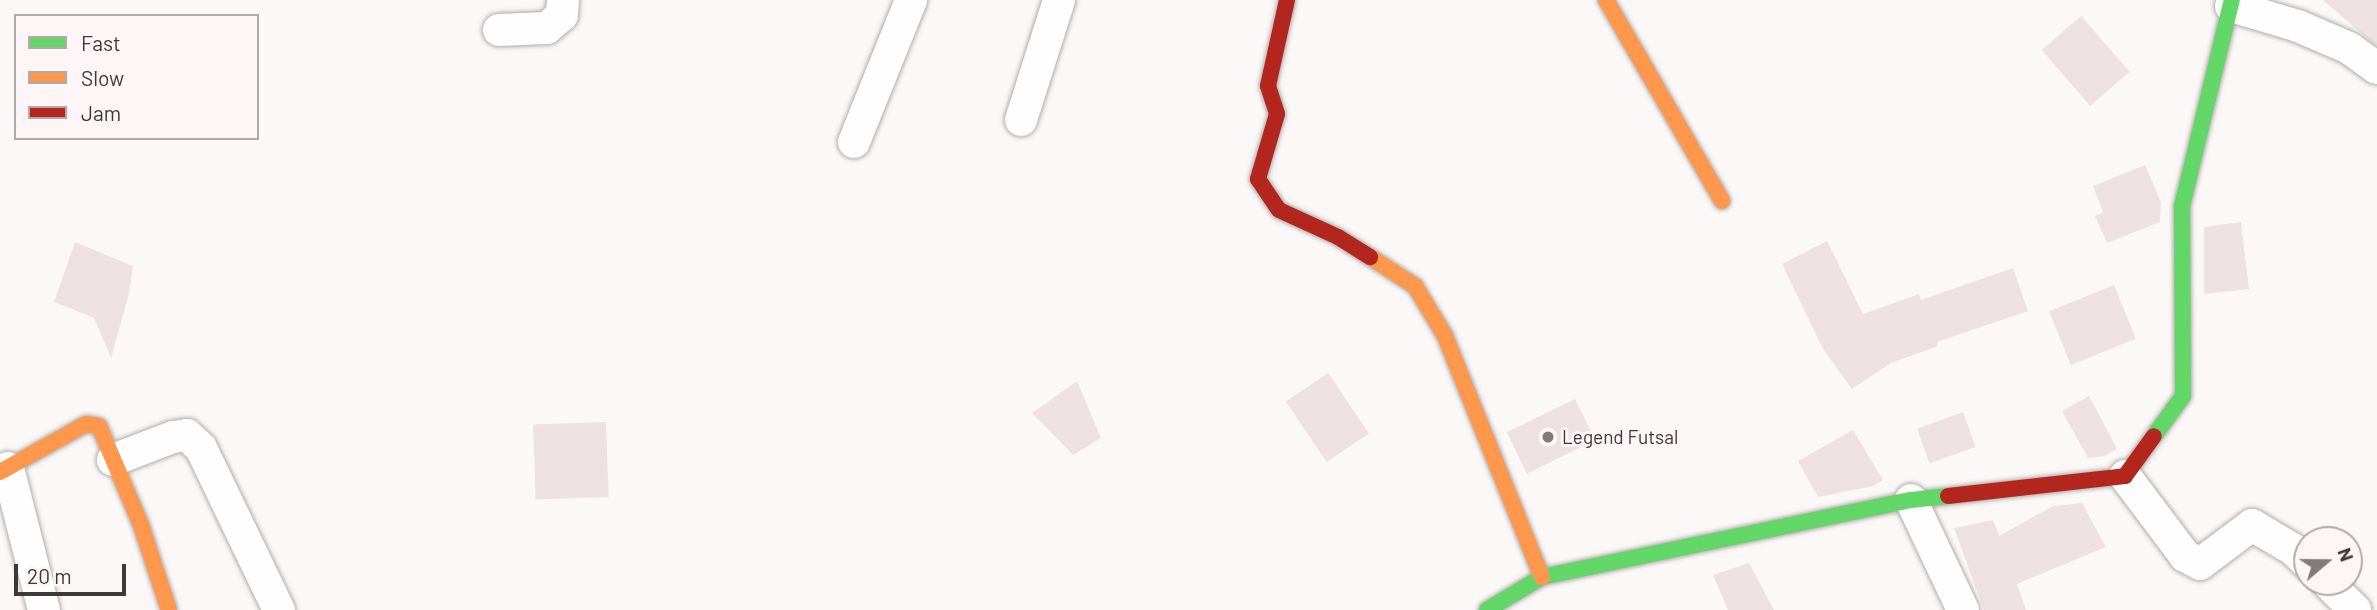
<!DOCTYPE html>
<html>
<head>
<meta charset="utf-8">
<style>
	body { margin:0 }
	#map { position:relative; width:2377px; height:610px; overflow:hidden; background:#fcf8f8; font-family:Barlow,sans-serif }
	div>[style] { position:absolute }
	.building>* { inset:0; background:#eee1e2; transform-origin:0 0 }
	.roads { filter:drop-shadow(0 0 2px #b2adad) drop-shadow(0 0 2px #b2adad) }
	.street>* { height:32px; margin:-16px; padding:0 16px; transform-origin:16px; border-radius:16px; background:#fffefe }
	.fast>* { height:16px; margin:-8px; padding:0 8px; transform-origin:8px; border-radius:8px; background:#63d668 }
	.slow>* { height:16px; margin:-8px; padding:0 8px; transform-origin:8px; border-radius:8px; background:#ff974d }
	.jam>* { height:16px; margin:-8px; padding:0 8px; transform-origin:8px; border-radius:8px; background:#b3261e }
	.dots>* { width:19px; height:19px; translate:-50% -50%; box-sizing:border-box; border:4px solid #fef6f6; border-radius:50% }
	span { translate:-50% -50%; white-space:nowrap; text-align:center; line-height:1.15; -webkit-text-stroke:6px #fef6f6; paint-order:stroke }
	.poi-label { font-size:19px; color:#3f3838 }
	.left { translate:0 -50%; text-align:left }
	.legend { position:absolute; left:14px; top:14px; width:245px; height:126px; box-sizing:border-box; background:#fef6f6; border:2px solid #b2aaaa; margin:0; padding:9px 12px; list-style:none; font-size:21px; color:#3f3838 }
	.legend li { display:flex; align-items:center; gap:14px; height:35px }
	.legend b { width:35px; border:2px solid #b2aaaa }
	.north { position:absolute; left:2293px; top:526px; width:70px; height:70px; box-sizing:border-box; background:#fef6f6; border:2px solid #b2aaaa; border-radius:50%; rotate:70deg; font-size:19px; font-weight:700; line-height:28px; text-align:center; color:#3f3838 }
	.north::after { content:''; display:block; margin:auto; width:24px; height:32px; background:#817b7b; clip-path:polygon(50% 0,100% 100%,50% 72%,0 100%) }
	.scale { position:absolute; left:14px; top:564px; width:112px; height:32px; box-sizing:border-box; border:4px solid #3f3838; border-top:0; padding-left:9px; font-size:21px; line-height:24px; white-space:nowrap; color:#3f3838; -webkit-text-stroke:5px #fef6f6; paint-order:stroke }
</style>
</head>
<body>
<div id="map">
	<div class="building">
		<i style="clip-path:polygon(2323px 0,2377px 0,2377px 45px,2369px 40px)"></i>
		<i style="left:2081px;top:16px;width:74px;height:52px;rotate:49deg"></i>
		<i style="clip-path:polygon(2145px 165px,2161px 202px,2160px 222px,2107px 243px,2095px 216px,2103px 212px,2093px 186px)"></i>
		<i style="clip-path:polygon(2241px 222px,2249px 289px,2204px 294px,2204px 227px)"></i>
		<i style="clip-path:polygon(1827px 241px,1863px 314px,1919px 294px,1921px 300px,2013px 268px,2028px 311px,1937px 342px,1938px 346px,1891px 363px,1852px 389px,1823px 349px,1782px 264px)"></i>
		<i style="clip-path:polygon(75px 242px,133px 266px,129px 294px,111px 358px,94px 318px,54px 302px)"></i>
		<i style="left:2114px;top:285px;width:58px;height:70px;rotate:68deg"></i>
		<i style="left:1328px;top:373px;width:73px;height:51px;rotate:56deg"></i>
		<i style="clip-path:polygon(1077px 381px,1101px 438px,1073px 455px,1032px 413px)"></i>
		<i style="clip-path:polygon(2089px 396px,2117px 449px,2104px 456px,2088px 458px,2062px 411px)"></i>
		<i style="left:1575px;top:399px;width:46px;height:76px;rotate:64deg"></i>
		<i style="left:1963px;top:412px;width:37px;height:49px;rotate:70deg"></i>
		<i style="left:606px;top:422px;width:75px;height:73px;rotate:88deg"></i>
		<i style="clip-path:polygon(1853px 430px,1883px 480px,1873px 486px,1818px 497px,1798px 461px)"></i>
		<i style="clip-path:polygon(2082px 503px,2106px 547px,2017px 584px,2026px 610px,1984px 610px,1954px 528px,1993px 520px,1999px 536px,2053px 506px)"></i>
		<i style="clip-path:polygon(1749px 563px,1774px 610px,1728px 610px,1713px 575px)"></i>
	</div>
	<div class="roads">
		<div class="street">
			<i style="left:2231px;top:6px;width:70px;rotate:16.6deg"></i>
			<i style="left:2298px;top:26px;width:56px;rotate:23.3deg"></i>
			<i style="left:2349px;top:48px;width:34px;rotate:36deg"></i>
			<i style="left:499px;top:30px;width:48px;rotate:-2.4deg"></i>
			<i style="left:547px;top:28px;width:20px;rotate:-41deg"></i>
			<i style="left:562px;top:15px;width:15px;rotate:-86deg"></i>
			<i style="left:1021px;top:120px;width:126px;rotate:-72.4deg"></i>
			<i style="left:854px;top:142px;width:153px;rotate:-68.1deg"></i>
			<i style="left:113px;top:460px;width:64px;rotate:-21deg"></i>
			<i style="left:173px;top:437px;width:14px;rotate:-8deg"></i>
			<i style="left:187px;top:435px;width:19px;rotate:43deg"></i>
			<i style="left:201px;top:448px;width:180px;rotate:64.3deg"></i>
			<i style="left:8px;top:468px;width:146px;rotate:75.8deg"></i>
			<i style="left:2125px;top:476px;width:100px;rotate:53.1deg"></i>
			<i style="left:2185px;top:556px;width:17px;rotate:28deg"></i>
			<i style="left:2200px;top:564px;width:65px;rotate:-36.9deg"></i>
			<i style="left:2252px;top:525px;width:49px;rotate:30.8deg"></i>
			<i style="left:2294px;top:550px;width:18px;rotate:45deg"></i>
			<i style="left:1911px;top:500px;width:122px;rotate:64.7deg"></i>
			<i style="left:2327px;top:582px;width:40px;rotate:45deg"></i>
		</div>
		<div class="fast">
			<i style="left:2154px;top:436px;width:49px;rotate:-54.1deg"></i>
			<i style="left:2183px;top:396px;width:190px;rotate:-90.3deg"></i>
			<i style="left:2182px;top:206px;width:212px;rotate:-76.4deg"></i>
			<i style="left:1487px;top:610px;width:64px;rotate:-31deg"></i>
			<i style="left:1542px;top:577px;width:377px;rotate:-11.8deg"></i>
			<i style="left:1911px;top:500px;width:37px;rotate:-6deg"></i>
		</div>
		<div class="slow">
			<i style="left:1606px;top:0;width:232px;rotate:60deg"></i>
			<i style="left:1370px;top:257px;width:54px;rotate:32.8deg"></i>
			<i style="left:1415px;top:286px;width:58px;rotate:59deg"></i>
			<i style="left:1445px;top:336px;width:260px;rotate:68.1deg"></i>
			<i style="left:0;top:472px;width:98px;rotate:-29.2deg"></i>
			<i style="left:86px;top:424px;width:13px;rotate:9deg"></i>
			<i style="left:99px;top:426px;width:108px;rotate:67deg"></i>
			<i style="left:141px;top:525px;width:89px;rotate:71.8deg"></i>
		</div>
		<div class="jam">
			<i style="left:1287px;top:0;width:88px;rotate:102.5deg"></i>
			<i style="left:1268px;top:86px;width:29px;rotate:72deg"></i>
			<i style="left:1277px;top:114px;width:68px;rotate:106.3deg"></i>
			<i style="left:1258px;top:179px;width:37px;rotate:56deg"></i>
			<i style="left:1279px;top:210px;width:65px;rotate:24.6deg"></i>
			<i style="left:1338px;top:237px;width:38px;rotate:32deg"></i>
			<i style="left:1948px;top:496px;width:178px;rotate:-6.4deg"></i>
			<i style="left:2125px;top:476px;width:49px;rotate:-54.1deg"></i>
		</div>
	</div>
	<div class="dots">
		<i style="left:1548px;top:437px;background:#817b7b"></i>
	</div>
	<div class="poi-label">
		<span class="left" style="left:1562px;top:437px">Legend Futsal</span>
	</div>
	<ul class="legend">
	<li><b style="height:9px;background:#63d668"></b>Fast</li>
	<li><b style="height:9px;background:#ff974d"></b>Slow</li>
	<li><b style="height:9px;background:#b3261e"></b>Jam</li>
	</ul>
	<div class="north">N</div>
	<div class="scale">20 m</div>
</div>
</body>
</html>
